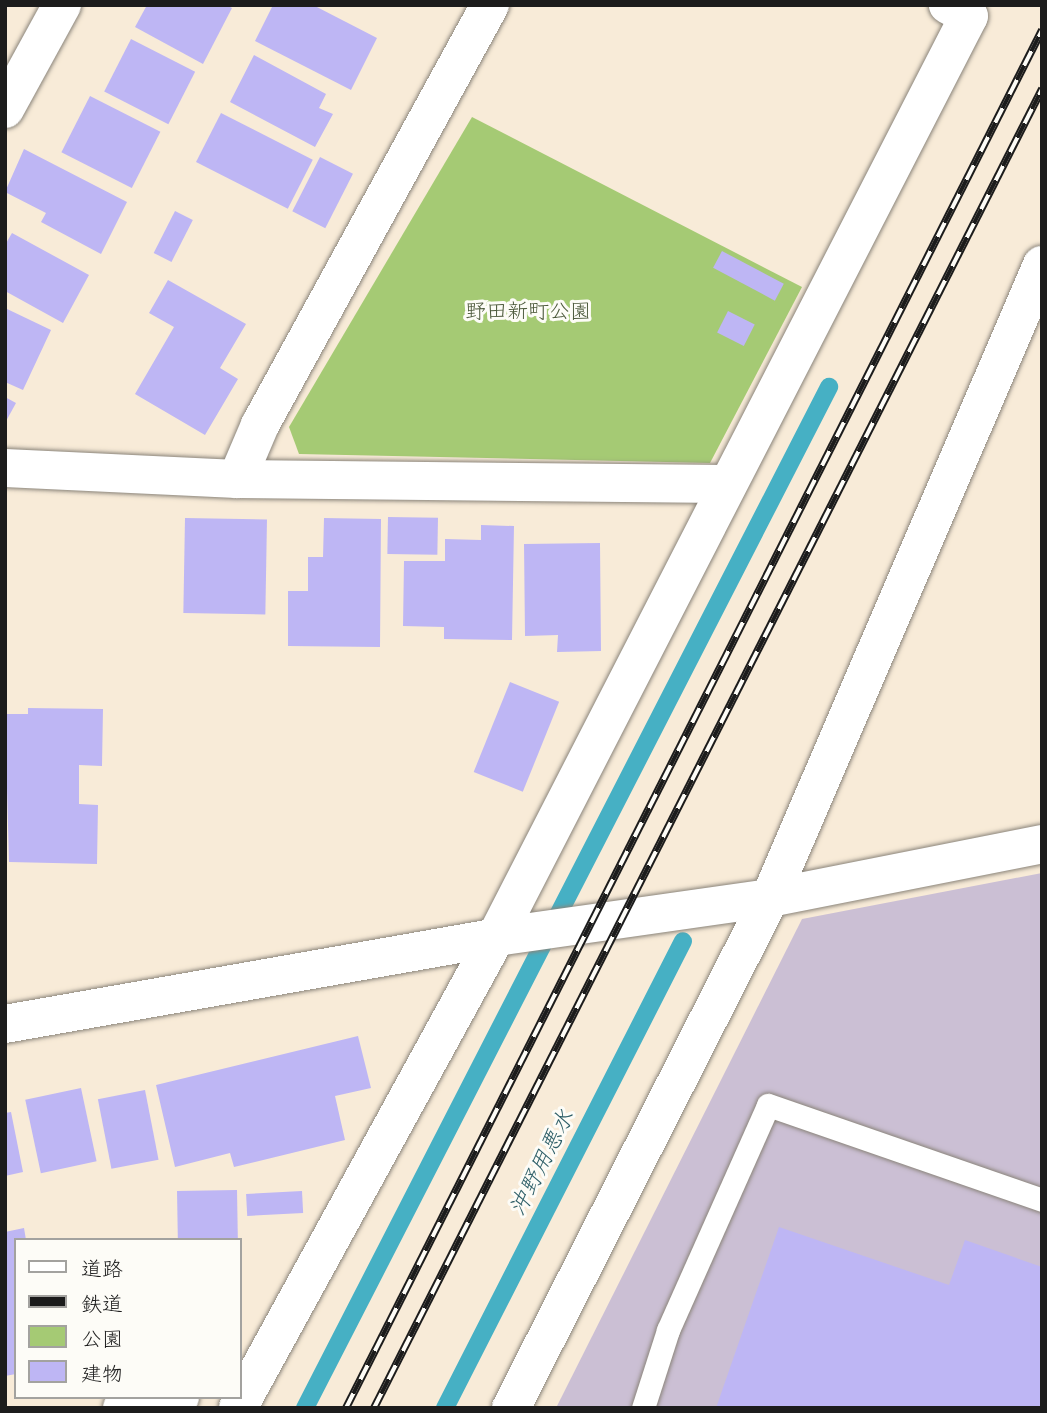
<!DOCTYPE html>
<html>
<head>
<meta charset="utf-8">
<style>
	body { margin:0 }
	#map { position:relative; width:1047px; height:1413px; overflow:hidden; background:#f8ebd8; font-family:"Comic Neue","Klee One",sans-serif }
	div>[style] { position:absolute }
	.industrial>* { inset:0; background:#cbbfd4 }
	.green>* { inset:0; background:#a5ca74 }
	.stream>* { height:18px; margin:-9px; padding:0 9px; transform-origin:9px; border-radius:9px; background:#46b0c4 }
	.building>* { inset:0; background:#beb6f4; transform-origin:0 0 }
	.roads { filter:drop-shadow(0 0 2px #8a847a) drop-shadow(0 0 2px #8a847a) }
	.lane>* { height:23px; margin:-11.5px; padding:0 11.5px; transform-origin:11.5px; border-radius:11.5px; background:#fff }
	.street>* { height:38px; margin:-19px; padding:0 19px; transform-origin:19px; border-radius:19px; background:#fff }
	.secondary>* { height:38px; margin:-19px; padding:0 19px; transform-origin:19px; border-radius:19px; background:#fff }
	.rail>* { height:8px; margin-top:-4px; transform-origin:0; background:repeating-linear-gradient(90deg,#fdfcf7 0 16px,#1c1c1c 0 32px); box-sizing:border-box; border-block:2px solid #1c1c1c }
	span { translate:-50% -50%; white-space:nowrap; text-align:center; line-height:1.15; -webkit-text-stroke:6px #fdfcf7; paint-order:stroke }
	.park-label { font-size:21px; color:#4c593b }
	.water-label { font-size:23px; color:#2f5f68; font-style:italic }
	.frame { position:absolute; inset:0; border:7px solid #1c1c1c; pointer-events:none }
	.legend { position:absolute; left:14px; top:1238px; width:228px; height:161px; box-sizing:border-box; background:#fdfcf7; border:2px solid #a3a29f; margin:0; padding:9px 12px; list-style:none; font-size:21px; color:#1c1c1c }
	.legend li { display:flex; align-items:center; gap:14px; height:35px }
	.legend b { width:35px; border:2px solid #a3a29f }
</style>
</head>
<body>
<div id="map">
	<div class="industrial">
		<i style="clip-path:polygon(1042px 873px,1042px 1408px,556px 1408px,802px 919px)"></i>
	</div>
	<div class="green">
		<i style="clip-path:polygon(472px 117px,802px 287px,710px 463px,299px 454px,289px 427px)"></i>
	</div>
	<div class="stream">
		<i style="left:305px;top:1408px;width:1148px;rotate:-62.83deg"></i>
		<i style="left:445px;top:1408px;width:524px;rotate:-62.99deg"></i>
	</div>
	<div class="building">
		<i style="clip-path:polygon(147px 5px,226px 5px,232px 8px,203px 64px,135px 27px)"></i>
		<i style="clip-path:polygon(273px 5px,313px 5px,377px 38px,351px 90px,255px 41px)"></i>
		<i style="left:131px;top:39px;width:72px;height:59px;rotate:27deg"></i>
		<i style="clip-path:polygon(254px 55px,326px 94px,319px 108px,333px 114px,315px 147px,230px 102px)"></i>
		<i style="left:90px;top:96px;width:79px;height:63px;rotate:27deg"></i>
		<i style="left:221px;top:113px;width:103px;height:55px;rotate:27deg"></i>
		<i style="clip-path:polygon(24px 149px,127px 202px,101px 254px,41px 222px,46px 213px,5px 192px)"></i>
		<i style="left:320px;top:157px;width:37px;height:61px;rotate:27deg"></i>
		<i style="left:175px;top:211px;width:20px;height:47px;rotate:27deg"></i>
		<i style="clip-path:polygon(12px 233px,89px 275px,63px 323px,5px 291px,5px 245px)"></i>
		<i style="left:722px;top:251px;width:70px;height:19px;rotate:28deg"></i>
		<i style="clip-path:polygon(168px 280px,246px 324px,220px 368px,238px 379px,205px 435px,135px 394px,174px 327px,149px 313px)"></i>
		<i style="clip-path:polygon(5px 308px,51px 330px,23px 390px,5px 382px)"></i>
		<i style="left:728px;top:311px;width:30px;height:24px;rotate:27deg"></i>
		<i style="clip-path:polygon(5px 397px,16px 403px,5px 423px)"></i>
		<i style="left:388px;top:517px;width:50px;height:37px;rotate:1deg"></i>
		<i style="left:185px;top:518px;width:82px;height:95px;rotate:1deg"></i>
		<i style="clip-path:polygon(324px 518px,381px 519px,380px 647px,288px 646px,288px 591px,308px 591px,308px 557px,323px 557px)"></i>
		<i style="clip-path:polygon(481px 525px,514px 526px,512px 640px,444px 639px,444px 627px,403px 626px,404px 561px,445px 561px,445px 539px,481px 540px)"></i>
		<i style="clip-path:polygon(600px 543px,601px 651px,557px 652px,558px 635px,525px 636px,524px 544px)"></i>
		<i style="left:510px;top:682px;width:53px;height:97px;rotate:22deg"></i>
		<i style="clip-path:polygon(28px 708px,103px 709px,102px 766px,79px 765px,79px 804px,98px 805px,97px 864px,9px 862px,5px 714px,28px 714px)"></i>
		<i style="clip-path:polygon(358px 1036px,371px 1088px,335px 1096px,345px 1140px,234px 1167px,230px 1153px,175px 1167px,156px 1085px)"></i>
		<i style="left:81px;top:1088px;width:75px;height:57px;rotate:78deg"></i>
		<i style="left:145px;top:1090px;width:71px;height:48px;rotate:79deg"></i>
		<i style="clip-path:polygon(11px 1112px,23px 1172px,5px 1176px,5px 1113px)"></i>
		<i style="left:237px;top:1190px;width:50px;height:60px;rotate:89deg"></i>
		<i style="left:302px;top:1191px;width:22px;height:56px;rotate:87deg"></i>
		<i style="clip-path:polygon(779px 1227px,949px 1285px,965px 1240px,1042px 1267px,1042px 1408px,716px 1408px)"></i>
		<i style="clip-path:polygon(24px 1228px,26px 1240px,16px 1240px,16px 1374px,5px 1376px,5px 1232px)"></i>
	</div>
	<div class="roads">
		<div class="lane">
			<i style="left:643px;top:1408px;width:82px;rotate:-72.2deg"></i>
			<i style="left:668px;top:1330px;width:246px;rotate:-66deg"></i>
			<i style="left:768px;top:1105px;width:290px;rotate:19.1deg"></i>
		</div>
		<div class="street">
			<i style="left:5px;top:109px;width:119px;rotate:-61.3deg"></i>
			<i style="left:5px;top:468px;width:232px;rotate:2.7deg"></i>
			<i style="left:237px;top:479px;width:489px;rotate:0.6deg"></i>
			<i style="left:237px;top:479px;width:59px;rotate:-66.9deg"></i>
			<i style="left:260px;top:425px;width:479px;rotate:-61.3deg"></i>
			<i style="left:122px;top:1408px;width:59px;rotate:-10.7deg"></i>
			<i style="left:238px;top:1408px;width:537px;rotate:-61.29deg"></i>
			<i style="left:496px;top:937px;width:1035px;rotate:-62.82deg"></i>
			<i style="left:969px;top:16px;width:24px;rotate:-152deg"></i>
			<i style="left:511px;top:1408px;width:572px;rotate:-63.08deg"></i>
			<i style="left:770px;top:898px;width:689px;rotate:-66.75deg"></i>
		</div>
		<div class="secondary">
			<i style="left:5px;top:1024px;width:499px;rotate:-10deg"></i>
			<i style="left:496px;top:937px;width:277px;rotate:-8.1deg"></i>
			<i style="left:770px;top:898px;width:277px;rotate:-11.2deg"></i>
		</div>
	</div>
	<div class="rail">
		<i style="left:346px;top:1408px;width:1544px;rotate:-63.2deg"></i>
		<i style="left:374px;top:1408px;width:1479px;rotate:-63.14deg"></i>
	</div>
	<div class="park-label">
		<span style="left:528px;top:311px">野田新町公園</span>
	</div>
	<div class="water-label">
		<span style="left:542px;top:1163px;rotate:-63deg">沖野用悪水</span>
	</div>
	<div class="frame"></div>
	<ul class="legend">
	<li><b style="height:9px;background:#fff"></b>道路</li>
	<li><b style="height:9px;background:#1c1c1c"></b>鉄道</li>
	<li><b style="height:19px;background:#a5ca74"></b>公園</li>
	<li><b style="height:19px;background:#beb6f4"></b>建物</li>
	</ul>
</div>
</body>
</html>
